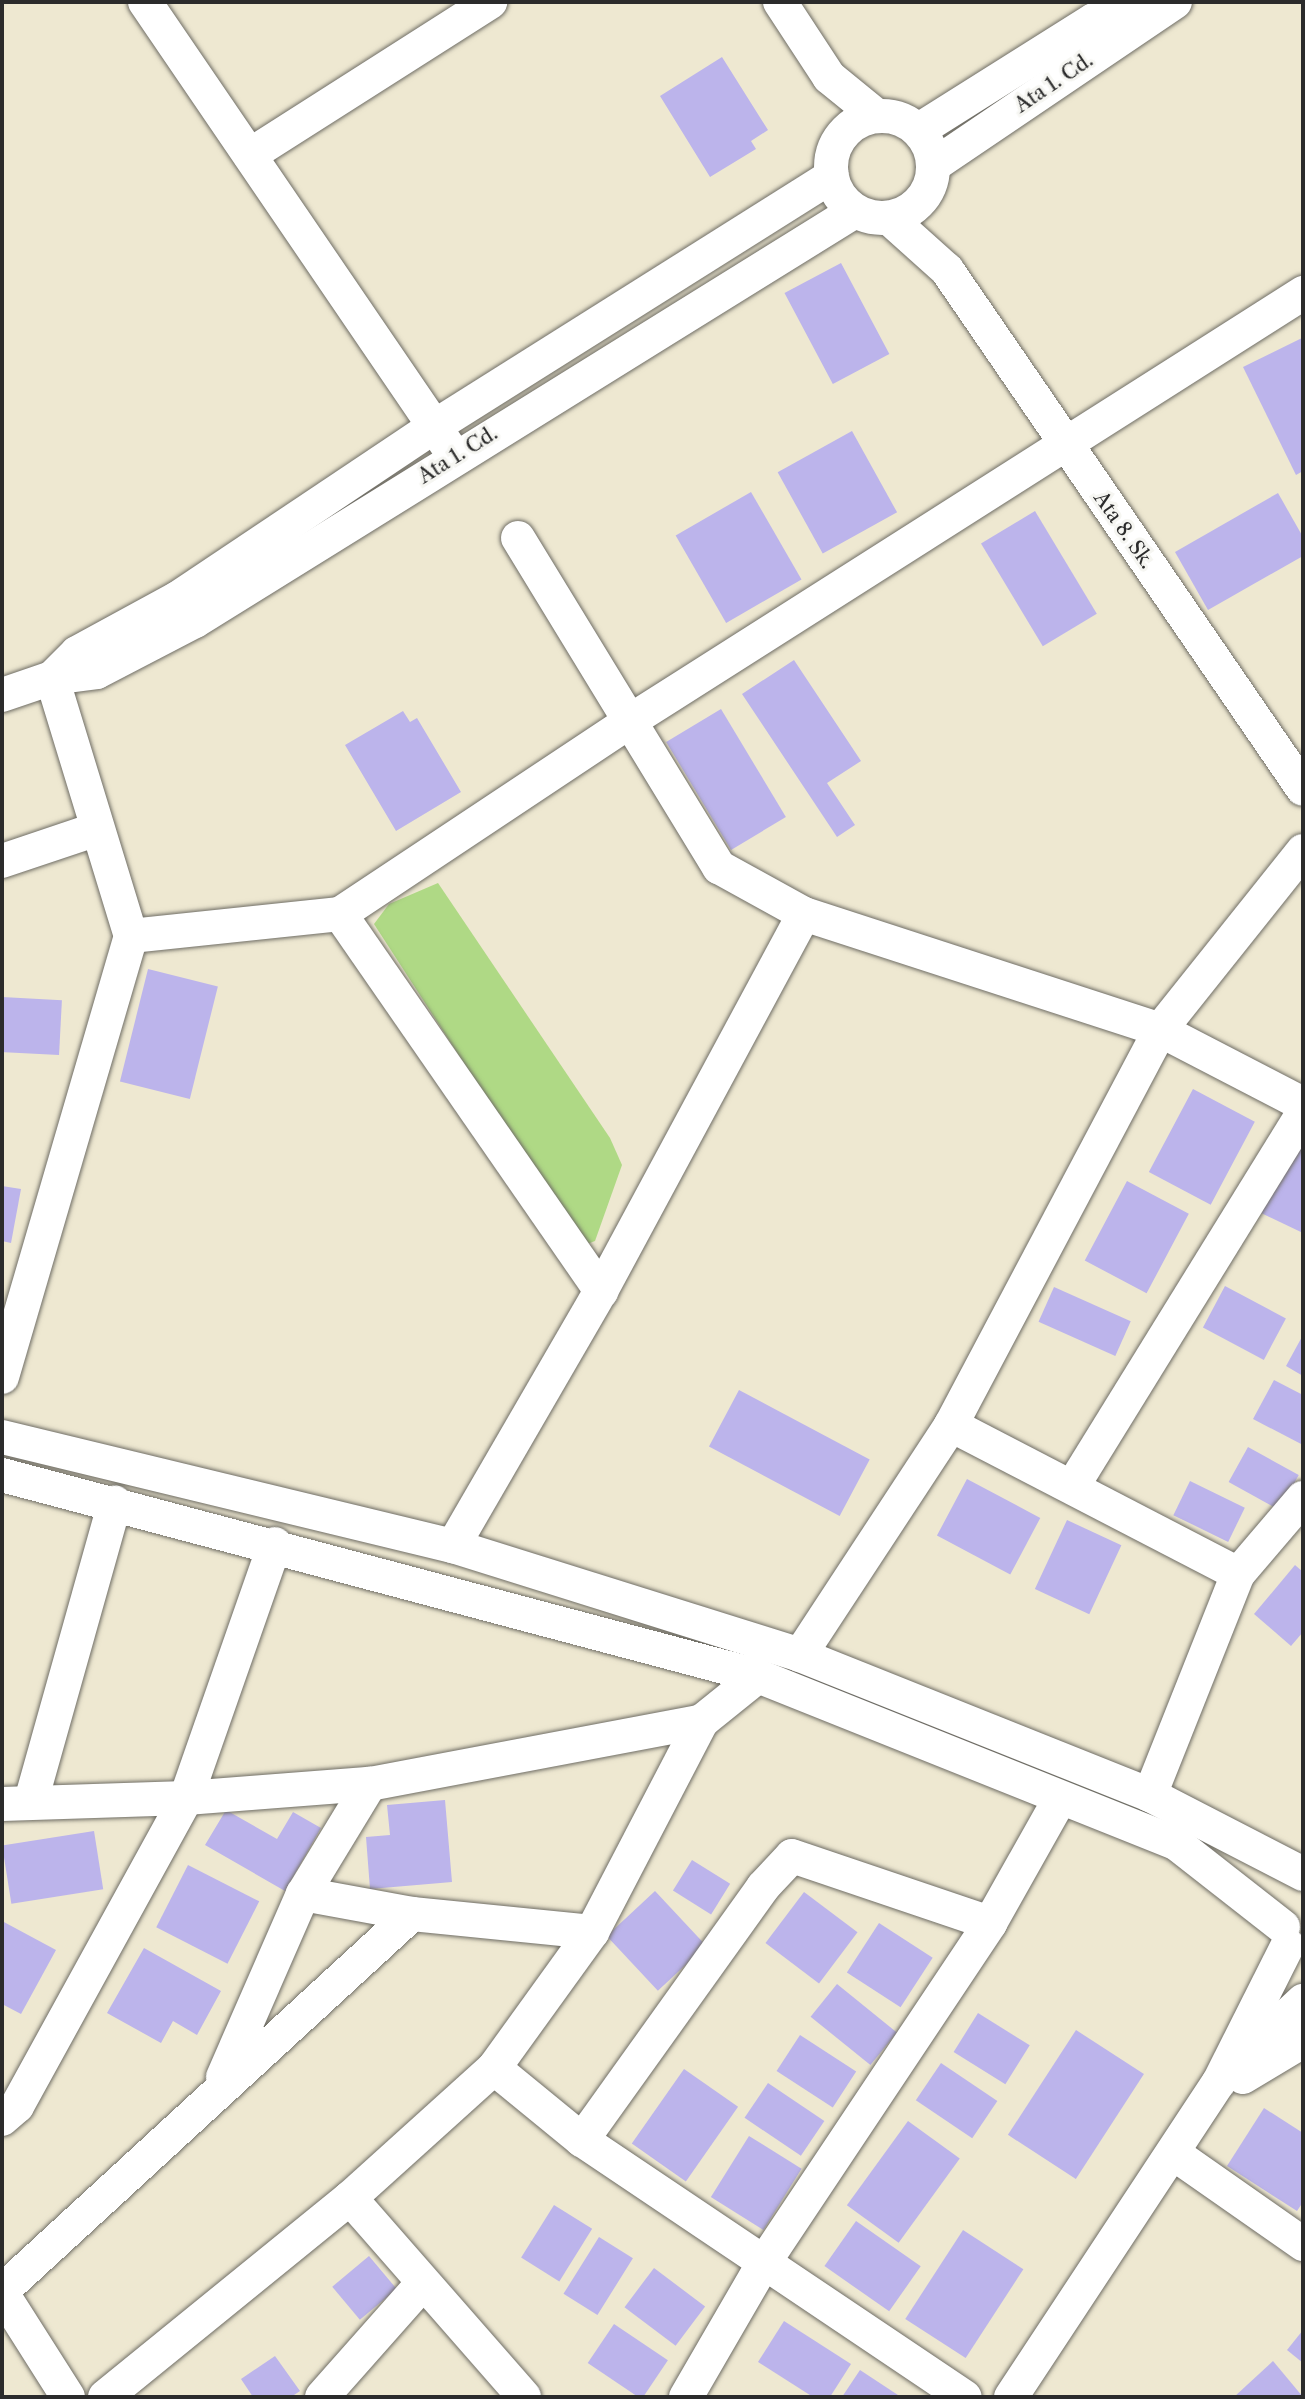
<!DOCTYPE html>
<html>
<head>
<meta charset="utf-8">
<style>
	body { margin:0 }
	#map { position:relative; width:1305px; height:2399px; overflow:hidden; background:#eee8d1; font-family:"Libre Caslon Text",serif }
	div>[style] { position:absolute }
	.green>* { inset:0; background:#afd985 }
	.building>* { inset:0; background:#bcb4eb; transform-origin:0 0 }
	.roads { filter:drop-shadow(0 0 2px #6f6d65) drop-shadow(0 0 2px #6f6d65) }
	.minor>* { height:34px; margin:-17px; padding:0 17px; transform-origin:17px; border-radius:17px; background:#fff }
	.minor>.ring { margin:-17px; padding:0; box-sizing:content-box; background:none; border:34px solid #fff; border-radius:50% }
	span { translate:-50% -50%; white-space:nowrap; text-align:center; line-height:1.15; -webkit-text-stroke:6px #f6f6f2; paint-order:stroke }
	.street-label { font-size:20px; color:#2b2b2b }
	.frame { position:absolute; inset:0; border:4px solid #2b2b2b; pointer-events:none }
</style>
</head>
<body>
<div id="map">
	<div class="green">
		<i style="clip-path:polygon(438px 883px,610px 1138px,622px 1165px,595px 1241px,582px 1246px,374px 924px,389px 904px)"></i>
	</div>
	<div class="building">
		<i style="clip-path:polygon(722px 57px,768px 130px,751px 141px,756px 149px,710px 177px,660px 96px)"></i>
		<i style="left:841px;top:263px;width:103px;height:64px;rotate:62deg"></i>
		<i style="clip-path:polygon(1302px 338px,1303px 471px,1296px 475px,1243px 367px)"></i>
		<i style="left:852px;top:431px;width:93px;height:85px;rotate:61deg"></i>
		<i style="left:751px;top:492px;width:101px;height:87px;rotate:60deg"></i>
		<i style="clip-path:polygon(1278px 493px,1303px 537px,1303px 556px,1208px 610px,1175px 552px)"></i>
		<i style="left:1035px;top:511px;width:120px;height:63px;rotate:59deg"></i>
		<i style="clip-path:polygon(794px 660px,861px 761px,827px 783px,855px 825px,837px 837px,742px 694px)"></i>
		<i style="left:721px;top:709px;width:126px;height:64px;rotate:59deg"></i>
		<i style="clip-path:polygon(403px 711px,410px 722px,417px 718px,461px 792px,396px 831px,345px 745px)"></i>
		<i style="left:148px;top:969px;width:72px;height:116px;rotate:14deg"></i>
		<i style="left:2px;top:997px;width:60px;height:55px;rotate:3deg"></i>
		<i style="left:1193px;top:1089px;width:70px;height:94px;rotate:28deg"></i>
		<i style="clip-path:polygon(1296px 1143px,1303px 1147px,1303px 1233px,1261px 1213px)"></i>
		<i style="left:1127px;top:1181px;width:70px;height:90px;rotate:28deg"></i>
		<i style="clip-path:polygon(2px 1186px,21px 1189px,11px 1243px,2px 1241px)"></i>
		<i style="left:1225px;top:1286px;width:69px;height:47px;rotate:28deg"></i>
		<i style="left:1054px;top:1287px;width:84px;height:38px;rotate:24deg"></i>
		<i style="clip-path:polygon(1303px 1335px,1303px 1376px,1286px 1366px)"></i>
		<i style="clip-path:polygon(1274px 1380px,1303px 1395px,1303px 1445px,1253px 1419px)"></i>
		<i style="left:739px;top:1390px;width:148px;height:64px;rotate:28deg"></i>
		<i style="left:1248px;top:1447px;width:58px;height:40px;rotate:29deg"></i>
		<i style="left:967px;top:1479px;width:83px;height:64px;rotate:28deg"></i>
		<i style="left:1190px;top:1481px;width:61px;height:38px;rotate:26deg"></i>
		<i style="left:1067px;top:1520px;width:60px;height:76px;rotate:25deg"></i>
		<i style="clip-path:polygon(1295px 1565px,1303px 1572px,1303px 1632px,1291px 1646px,1254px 1614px)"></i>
		<i style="clip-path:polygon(445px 1800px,452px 1882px,370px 1889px,366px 1837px,390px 1835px,387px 1805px)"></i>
		<i style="clip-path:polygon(226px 1810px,277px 1839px,293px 1812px,321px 1828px,285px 1891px,205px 1845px)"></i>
		<i style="left:94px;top:1831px;width:59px;height:93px;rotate:81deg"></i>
		<i style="left:692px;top:1860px;width:45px;height:36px;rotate:32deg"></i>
		<i style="left:188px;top:1865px;width:80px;height:70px;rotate:27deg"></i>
		<i style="left:655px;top:1891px;width:75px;height:66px;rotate:47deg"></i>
		<i style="left:804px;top:1892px;width:67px;height:64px;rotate:37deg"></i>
		<i style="clip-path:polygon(2px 1921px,56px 1950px,21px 2014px,2px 2004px)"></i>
		<i style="left:879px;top:1923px;width:64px;height:59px;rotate:33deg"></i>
		<i style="clip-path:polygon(144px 1948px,221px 1991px,197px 2035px,173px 2021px,161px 2043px,107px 2013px)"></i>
		<i style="left:837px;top:1984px;width:77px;height:42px;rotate:39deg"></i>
		<i style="left:978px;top:2013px;width:61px;height:46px;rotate:32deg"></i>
		<i style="left:1076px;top:2030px;width:81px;height:125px;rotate:33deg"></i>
		<i style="left:800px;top:2035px;width:67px;height:43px;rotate:33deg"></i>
		<i style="left:941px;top:2063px;width:68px;height:45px;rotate:34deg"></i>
		<i style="left:684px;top:2069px;width:66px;height:91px;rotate:35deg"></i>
		<i style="left:768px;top:2083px;width:68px;height:42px;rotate:34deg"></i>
		<i style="clip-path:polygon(1264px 2108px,1303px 2133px,1303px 2202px,1297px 2211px,1227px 2166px)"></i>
		<i style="left:908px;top:2121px;width:64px;height:104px;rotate:36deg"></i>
		<i style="left:749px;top:2136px;width:62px;height:72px;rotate:32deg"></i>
		<i style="left:554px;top:2205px;width:45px;height:62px;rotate:32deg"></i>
		<i style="left:856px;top:2221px;width:79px;height:55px;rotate:35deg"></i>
		<i style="left:963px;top:2230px;width:72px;height:106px;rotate:33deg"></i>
		<i style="left:599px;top:2237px;width:40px;height:67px;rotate:32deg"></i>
		<i style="left:369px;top:2256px;width:43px;height:48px;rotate:50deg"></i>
		<i style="left:654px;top:2268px;width:64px;height:49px;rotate:37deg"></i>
		<i style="clip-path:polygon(784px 2321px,851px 2364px,830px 2397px,813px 2397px,758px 2362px)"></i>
		<i style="left:614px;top:2324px;width:65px;height:47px;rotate:34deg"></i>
		<i style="clip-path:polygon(1303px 2330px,1303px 2363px,1287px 2350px)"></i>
		<i style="clip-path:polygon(275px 2356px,300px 2391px,291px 2397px,253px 2397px,241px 2379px)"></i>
		<i style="clip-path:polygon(1273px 2361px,1303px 2397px,1234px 2397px)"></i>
		<i style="clip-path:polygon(860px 2370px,901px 2397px,842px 2397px)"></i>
	</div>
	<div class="roads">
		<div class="minor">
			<i style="left:145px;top:2px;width:536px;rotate:55.72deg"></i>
			<i style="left:780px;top:2px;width:90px;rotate:56.8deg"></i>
			<i style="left:829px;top:77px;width:62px;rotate:39.1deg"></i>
			<i class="ring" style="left:831px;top:116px;width:68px;height:68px"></i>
			<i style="left:919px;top:130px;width:207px;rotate:-32.2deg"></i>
			<i style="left:1094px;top:20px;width:55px;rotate:-19.1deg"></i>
			<i style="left:250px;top:155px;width:285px;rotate:-32.5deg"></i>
			<i style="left:934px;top:165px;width:291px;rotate:-34.1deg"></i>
			<i style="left:889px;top:218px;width:78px;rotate:41.9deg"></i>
			<i style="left:947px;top:270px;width:629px;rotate:55.55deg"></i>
			<i style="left:518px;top:538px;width:386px;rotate:58.6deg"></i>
			<i style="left:719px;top:867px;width:97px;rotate:28.9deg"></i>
			<i style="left:804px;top:914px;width:374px;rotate:18deg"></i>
			<i style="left:1160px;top:1030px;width:161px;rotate:27.4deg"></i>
			<i style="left:52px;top:678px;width:35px;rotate:-45deg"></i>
			<i style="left:77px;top:653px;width:115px;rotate:-28.6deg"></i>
			<i style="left:178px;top:598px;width:309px;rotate:-33.8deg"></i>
			<i style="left:435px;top:426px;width:469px;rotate:-32.2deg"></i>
			<i style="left:52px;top:678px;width:270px;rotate:73deg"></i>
			<i style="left:2px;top:695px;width:53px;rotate:-18.8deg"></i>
			<i style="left:52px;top:678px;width:45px;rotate:-7.6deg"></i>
			<i style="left:97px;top:672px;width:110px;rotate:-27.5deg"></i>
			<i style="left:195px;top:621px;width:777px;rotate:-31.85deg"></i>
			<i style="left:2px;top:861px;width:100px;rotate:-18.6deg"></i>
			<i style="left:340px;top:914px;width:348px;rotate:-33.6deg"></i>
			<i style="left:630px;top:721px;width:798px;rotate:-32.45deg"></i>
			<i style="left:2px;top:1377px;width:459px;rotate:-73.7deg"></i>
			<i style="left:131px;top:936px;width:210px;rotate:-6deg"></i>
			<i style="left:340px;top:914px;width:459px;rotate:55.3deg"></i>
			<i style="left:951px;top:1425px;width:323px;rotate:27.4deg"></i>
			<i style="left:2px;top:1437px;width:464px;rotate:13.6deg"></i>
			<i style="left:453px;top:1546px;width:364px;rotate:17.4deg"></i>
			<i style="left:800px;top:1655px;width:377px;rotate:21.8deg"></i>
			<i style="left:1150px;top:1795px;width:172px;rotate:27.3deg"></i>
			<i style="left:2px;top:1475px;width:782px;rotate:14.89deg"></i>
			<i style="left:758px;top:1676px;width:450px;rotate:21.8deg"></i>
			<i style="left:1176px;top:1843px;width:136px;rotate:38.1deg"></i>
			<i style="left:1074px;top:1484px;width:436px;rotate:-58.3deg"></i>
			<i style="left:453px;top:1546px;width:295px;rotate:-59.9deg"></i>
			<i style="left:601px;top:1291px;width:428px;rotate:-61.7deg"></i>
			<i style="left:800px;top:1655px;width:275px;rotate:-56.7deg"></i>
			<i style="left:951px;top:1425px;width:447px;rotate:-62.1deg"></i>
			<i style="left:1160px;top:1030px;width:229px;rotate:-51.4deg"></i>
			<i style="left:1150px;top:1795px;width:238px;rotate:-68.3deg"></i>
			<i style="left:1238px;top:1574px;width:100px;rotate:-49.5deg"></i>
			<i style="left:31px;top:1801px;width:310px;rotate:-74.3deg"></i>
			<i style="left:2px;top:1804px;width:184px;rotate:-1.9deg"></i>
			<i style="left:186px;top:1798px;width:185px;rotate:-4.4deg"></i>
			<i style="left:370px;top:1784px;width:338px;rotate:-10.7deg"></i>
			<i style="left:303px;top:1894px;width:111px;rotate:10.4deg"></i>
			<i style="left:412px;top:1914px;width:181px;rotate:5.7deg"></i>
			<i style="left:1244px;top:2056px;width:81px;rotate:-43deg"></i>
			<i style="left:494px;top:2068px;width:114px;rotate:39.3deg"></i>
			<i style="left:582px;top:2140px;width:461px;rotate:33.9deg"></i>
			<i style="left:223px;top:2077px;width:200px;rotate:-66.4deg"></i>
			<i style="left:303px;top:1894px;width:129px;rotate:-58.7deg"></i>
			<i style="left:1243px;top:2077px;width:70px;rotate:-31deg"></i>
			<i style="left:2px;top:2119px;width:20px;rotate:-41deg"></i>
			<i style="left:17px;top:2106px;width:351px;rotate:-61.2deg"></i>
			<i style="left:186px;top:1798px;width:269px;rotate:-70.7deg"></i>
			<i style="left:582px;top:2140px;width:311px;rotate:-54.4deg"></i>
			<i style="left:763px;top:1887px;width:42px;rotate:-46.9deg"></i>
			<i style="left:792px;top:1856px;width:209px;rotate:18.7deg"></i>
			<i style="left:1173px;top:2153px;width:159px;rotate:35deg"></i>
			<i style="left:350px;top:2198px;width:264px;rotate:48.8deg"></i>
			<i style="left:2px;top:2291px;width:557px;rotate:-42.6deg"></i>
			<i style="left:2px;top:2293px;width:123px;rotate:57.6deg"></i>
			<i style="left:105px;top:2397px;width:316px;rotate:-39.1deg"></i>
			<i style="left:350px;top:2198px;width:194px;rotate:-42.1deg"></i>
			<i style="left:494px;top:2068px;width:168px;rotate:-54.2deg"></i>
			<i style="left:592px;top:1932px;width:238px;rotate:-62.5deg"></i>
			<i style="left:702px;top:1721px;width:72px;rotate:-38.8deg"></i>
			<i style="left:322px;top:2397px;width:151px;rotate:-48.5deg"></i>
			<i style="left:686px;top:2397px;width:154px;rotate:-59.9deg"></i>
			<i style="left:763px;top:2264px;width:410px;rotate:-56.3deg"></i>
			<i style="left:990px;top:1923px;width:142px;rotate:-60.6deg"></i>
			<i style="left:1011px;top:2397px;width:377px;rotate:-56.6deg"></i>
			<i style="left:1219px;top:2082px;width:153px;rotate:-63.3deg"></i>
		</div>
	</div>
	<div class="street-label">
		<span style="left:1054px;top:83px;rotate:-34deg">Ata 1. Cd.</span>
		<span style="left:458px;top:455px;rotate:-32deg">Ata 1. Cd.</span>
		<span style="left:1124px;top:530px;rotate:55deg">Ata 8. Sk.</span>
	</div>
	<div class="frame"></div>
</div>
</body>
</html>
